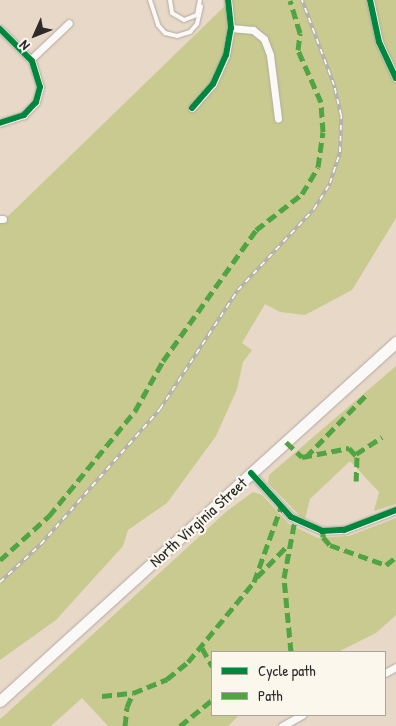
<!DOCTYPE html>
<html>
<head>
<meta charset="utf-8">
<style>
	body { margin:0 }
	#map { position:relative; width:396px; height:726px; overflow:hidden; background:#e7d8c8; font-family:"Patrick Hand",sans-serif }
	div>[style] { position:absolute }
	.green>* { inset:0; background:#c8ca90 }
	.roads { filter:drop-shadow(0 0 1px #b2a99e) drop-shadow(0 0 1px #b2a99e) }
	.lane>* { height:4px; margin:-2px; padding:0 2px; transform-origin:2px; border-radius:2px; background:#fbf9f7 }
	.street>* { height:7px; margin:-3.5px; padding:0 3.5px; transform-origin:3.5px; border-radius:3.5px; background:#fbf9f7 }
	.primary>* { height:11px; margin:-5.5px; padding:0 5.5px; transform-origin:5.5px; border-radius:5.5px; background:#fbf9f7 }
	.rail>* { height:4px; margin-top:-2px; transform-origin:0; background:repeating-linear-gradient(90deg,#fbf7ec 0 5.5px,#b3b1ae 0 11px); box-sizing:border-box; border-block:1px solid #b3b1ae }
	.quiet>* { height:5px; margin-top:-2.5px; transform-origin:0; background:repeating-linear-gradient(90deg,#51a443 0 10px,transparent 0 15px) }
	.cycleway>* { height:6px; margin:-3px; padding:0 3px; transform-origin:3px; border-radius:3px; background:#00873e }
	span { translate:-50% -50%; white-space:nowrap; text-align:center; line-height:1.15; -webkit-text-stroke:4.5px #fbf7ec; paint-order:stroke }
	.street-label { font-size:16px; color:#2b2b2b }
	.legend { position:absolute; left:211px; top:651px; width:175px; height:65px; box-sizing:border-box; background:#fbf7ec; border:1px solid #a8a59f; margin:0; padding:6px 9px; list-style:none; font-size:15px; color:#2b2b2b }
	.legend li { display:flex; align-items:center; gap:10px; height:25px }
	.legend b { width:25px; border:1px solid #a8a59f }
	.north { position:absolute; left:10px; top:10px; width:50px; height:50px; -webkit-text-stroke:4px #fbf7ec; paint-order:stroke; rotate:226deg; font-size:14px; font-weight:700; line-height:20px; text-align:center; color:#2b2b2b }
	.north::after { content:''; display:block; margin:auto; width:18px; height:22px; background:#2b2b2b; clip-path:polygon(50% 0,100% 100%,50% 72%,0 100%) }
</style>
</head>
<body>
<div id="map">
	<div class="green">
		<i style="clip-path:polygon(231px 0,396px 0,396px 218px,352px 290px,305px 315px,280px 312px,265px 304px,242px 343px,252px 350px,243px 362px,237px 389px,216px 436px,167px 503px,128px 530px,123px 546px,56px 620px,0 660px,0 224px)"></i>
		<i style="clip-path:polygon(396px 366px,396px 504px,374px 511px,379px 492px,350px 461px,310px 499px,305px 519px,300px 516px,268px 483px,269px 475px)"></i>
		<i style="clip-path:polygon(253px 492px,262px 495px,289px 524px,318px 538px,349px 536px,396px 518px,396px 615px,376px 633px,338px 652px,212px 652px,212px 715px,239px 715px,228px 726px,108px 726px,82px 698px,51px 726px,0 726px,0 719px,7px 713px,227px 511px)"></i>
	</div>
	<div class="roads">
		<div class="lane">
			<i style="left:150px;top:0;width:26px;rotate:72deg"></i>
			<i style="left:158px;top:25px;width:11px;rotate:49deg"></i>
			<i style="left:165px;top:33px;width:12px;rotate:14deg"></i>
			<i style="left:177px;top:36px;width:14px;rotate:-17deg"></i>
			<i style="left:190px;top:32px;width:11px;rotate:-49deg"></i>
			<i style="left:197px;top:24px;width:18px;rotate:-77deg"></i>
			<i style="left:170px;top:0;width:13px;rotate:81deg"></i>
			<i style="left:172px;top:13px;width:14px;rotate:30deg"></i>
			<i style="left:184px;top:20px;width:14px;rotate:-21deg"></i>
			<i style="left:197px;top:15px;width:15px;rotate:-79deg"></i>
		</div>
		<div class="street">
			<i style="left:370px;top:0;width:43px;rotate:77.9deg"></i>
			<i style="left:379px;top:42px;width:40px;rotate:65deg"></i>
			<i style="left:231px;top:28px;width:22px;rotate:5deg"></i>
			<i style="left:253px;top:30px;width:14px;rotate:39deg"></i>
			<i style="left:264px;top:39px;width:17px;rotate:69deg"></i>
			<i style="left:270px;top:55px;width:64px;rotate:82.8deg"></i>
			<i style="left:0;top:29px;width:45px;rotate:45deg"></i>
			<i style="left:32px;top:61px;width:27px;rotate:73deg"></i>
			<i style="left:40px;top:87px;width:16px;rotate:105deg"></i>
			<i style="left:36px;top:102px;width:18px;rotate:133deg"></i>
			<i style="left:24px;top:115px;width:25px;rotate:162deg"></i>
			<i style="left:31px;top:59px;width:52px;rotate:-43.5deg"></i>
			<i style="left:192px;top:108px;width:32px;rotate:-49deg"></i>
			<i style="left:213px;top:84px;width:32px;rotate:-66deg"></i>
			<i style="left:226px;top:55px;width:27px;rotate:-80deg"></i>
			<i style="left:231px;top:28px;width:28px;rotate:-96deg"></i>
			<i style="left:0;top:219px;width:3px"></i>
			<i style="left:251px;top:473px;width:59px;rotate:47.7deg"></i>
			<i style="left:291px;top:517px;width:34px;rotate:24deg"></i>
			<i style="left:322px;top:531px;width:22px;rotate:-3deg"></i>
			<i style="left:344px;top:530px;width:56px;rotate:-21deg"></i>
			<i style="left:385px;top:673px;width:13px;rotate:-29deg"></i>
			<i style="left:282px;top:726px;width:23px;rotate:-29deg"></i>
		</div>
		<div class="primary">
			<i style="left:0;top:701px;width:535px;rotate:-42.19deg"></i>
		</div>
	</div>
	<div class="rail">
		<i style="left:0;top:582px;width:56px;rotate:-42.8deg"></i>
		<i style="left:41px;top:544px;width:180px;rotate:-48.6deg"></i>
		<i style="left:160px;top:409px;width:142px;rotate:-56.8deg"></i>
		<i style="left:238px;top:290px;width:111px;rotate:-46.8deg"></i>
		<i style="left:314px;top:209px;width:31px;rotate:-58deg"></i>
		<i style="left:330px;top:183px;width:33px;rotate:-72deg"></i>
		<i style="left:340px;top:152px;width:37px;rotate:-88deg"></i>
		<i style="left:341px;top:115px;width:31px;rotate:-103deg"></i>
		<i style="left:334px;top:85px;width:91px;rotate:-110.6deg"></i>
	</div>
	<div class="quiet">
		<i style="left:286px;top:442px;width:22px;rotate:43deg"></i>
		<i style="left:302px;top:457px;width:48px;rotate:-10.8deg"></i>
		<i style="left:349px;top:448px;width:12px;rotate:48deg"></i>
		<i style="left:357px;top:457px;width:24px;rotate:92deg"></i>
		<i style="left:356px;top:454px;width:31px;rotate:-33deg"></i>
		<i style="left:306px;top:457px;width:86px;rotate:-45.9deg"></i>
		<i style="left:323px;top:532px;width:5px;rotate:90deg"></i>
		<i style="left:323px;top:537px;width:11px;rotate:49deg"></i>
		<i style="left:330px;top:545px;width:59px;rotate:19.7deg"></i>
		<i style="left:386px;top:565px;width:13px;rotate:-39deg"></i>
		<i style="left:0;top:560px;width:66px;rotate:-41.9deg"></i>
		<i style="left:49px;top:516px;width:136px;rotate:-50.7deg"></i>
		<i style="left:135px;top:411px;width:57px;rotate:-60.8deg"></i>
		<i style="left:163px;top:361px;width:161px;rotate:-54.6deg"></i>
		<i style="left:256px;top:230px;width:58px;rotate:-38deg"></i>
		<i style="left:302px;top:194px;width:31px;rotate:-59deg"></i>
		<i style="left:318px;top:167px;width:35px;rotate:-82deg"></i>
		<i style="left:323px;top:132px;width:30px;rotate:-94deg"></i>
		<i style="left:321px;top:102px;width:57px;rotate:-113.9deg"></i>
		<i style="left:298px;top:50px;width:17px;rotate:-83deg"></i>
		<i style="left:300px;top:33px;width:34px;rotate:-107deg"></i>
		<i style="left:257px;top:577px;width:45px;rotate:-45.9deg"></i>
		<i style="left:202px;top:648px;width:21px;rotate:61deg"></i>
		<i style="left:291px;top:652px;width:74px;rotate:-95.4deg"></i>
		<i style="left:284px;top:578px;width:59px;rotate:-79.3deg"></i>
		<i style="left:102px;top:696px;width:31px;rotate:-6deg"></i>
		<i style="left:125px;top:726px;width:19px;rotate:-84deg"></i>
		<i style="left:127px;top:707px;width:15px;rotate:-67deg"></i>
		<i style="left:133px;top:693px;width:37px;rotate:-22deg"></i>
		<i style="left:167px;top:679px;width:27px;rotate:-39deg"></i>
		<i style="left:188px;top:662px;width:104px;rotate:-50.5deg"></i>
		<i style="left:254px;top:582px;width:80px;rotate:-70.2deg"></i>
		<i style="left:180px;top:726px;width:41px;rotate:-39.1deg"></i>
	</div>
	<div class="cycleway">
		<i style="left:370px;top:0;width:43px;rotate:77.9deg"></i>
		<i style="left:379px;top:42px;width:40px;rotate:65deg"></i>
		<i style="left:0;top:29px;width:45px;rotate:45deg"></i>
		<i style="left:32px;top:61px;width:27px;rotate:73deg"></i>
		<i style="left:40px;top:87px;width:16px;rotate:105deg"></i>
		<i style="left:36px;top:102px;width:18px;rotate:133deg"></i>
		<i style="left:24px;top:115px;width:25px;rotate:162deg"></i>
		<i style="left:192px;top:108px;width:32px;rotate:-49deg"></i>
		<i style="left:213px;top:84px;width:32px;rotate:-66deg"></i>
		<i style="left:226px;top:55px;width:27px;rotate:-80deg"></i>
		<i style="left:231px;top:28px;width:28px;rotate:-96deg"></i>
		<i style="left:251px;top:473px;width:59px;rotate:47.7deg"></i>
		<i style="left:291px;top:517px;width:34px;rotate:24deg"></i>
		<i style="left:322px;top:531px;width:22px;rotate:-3deg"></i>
		<i style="left:344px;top:530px;width:56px;rotate:-21deg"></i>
	</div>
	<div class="street-label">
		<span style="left:198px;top:522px;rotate:-42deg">North Virginia Street</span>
	</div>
	<ul class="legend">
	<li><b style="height:6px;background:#00873e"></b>Cycle path</li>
	<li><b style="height:6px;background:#51a443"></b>Path</li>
	</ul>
	<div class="north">N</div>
</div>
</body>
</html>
